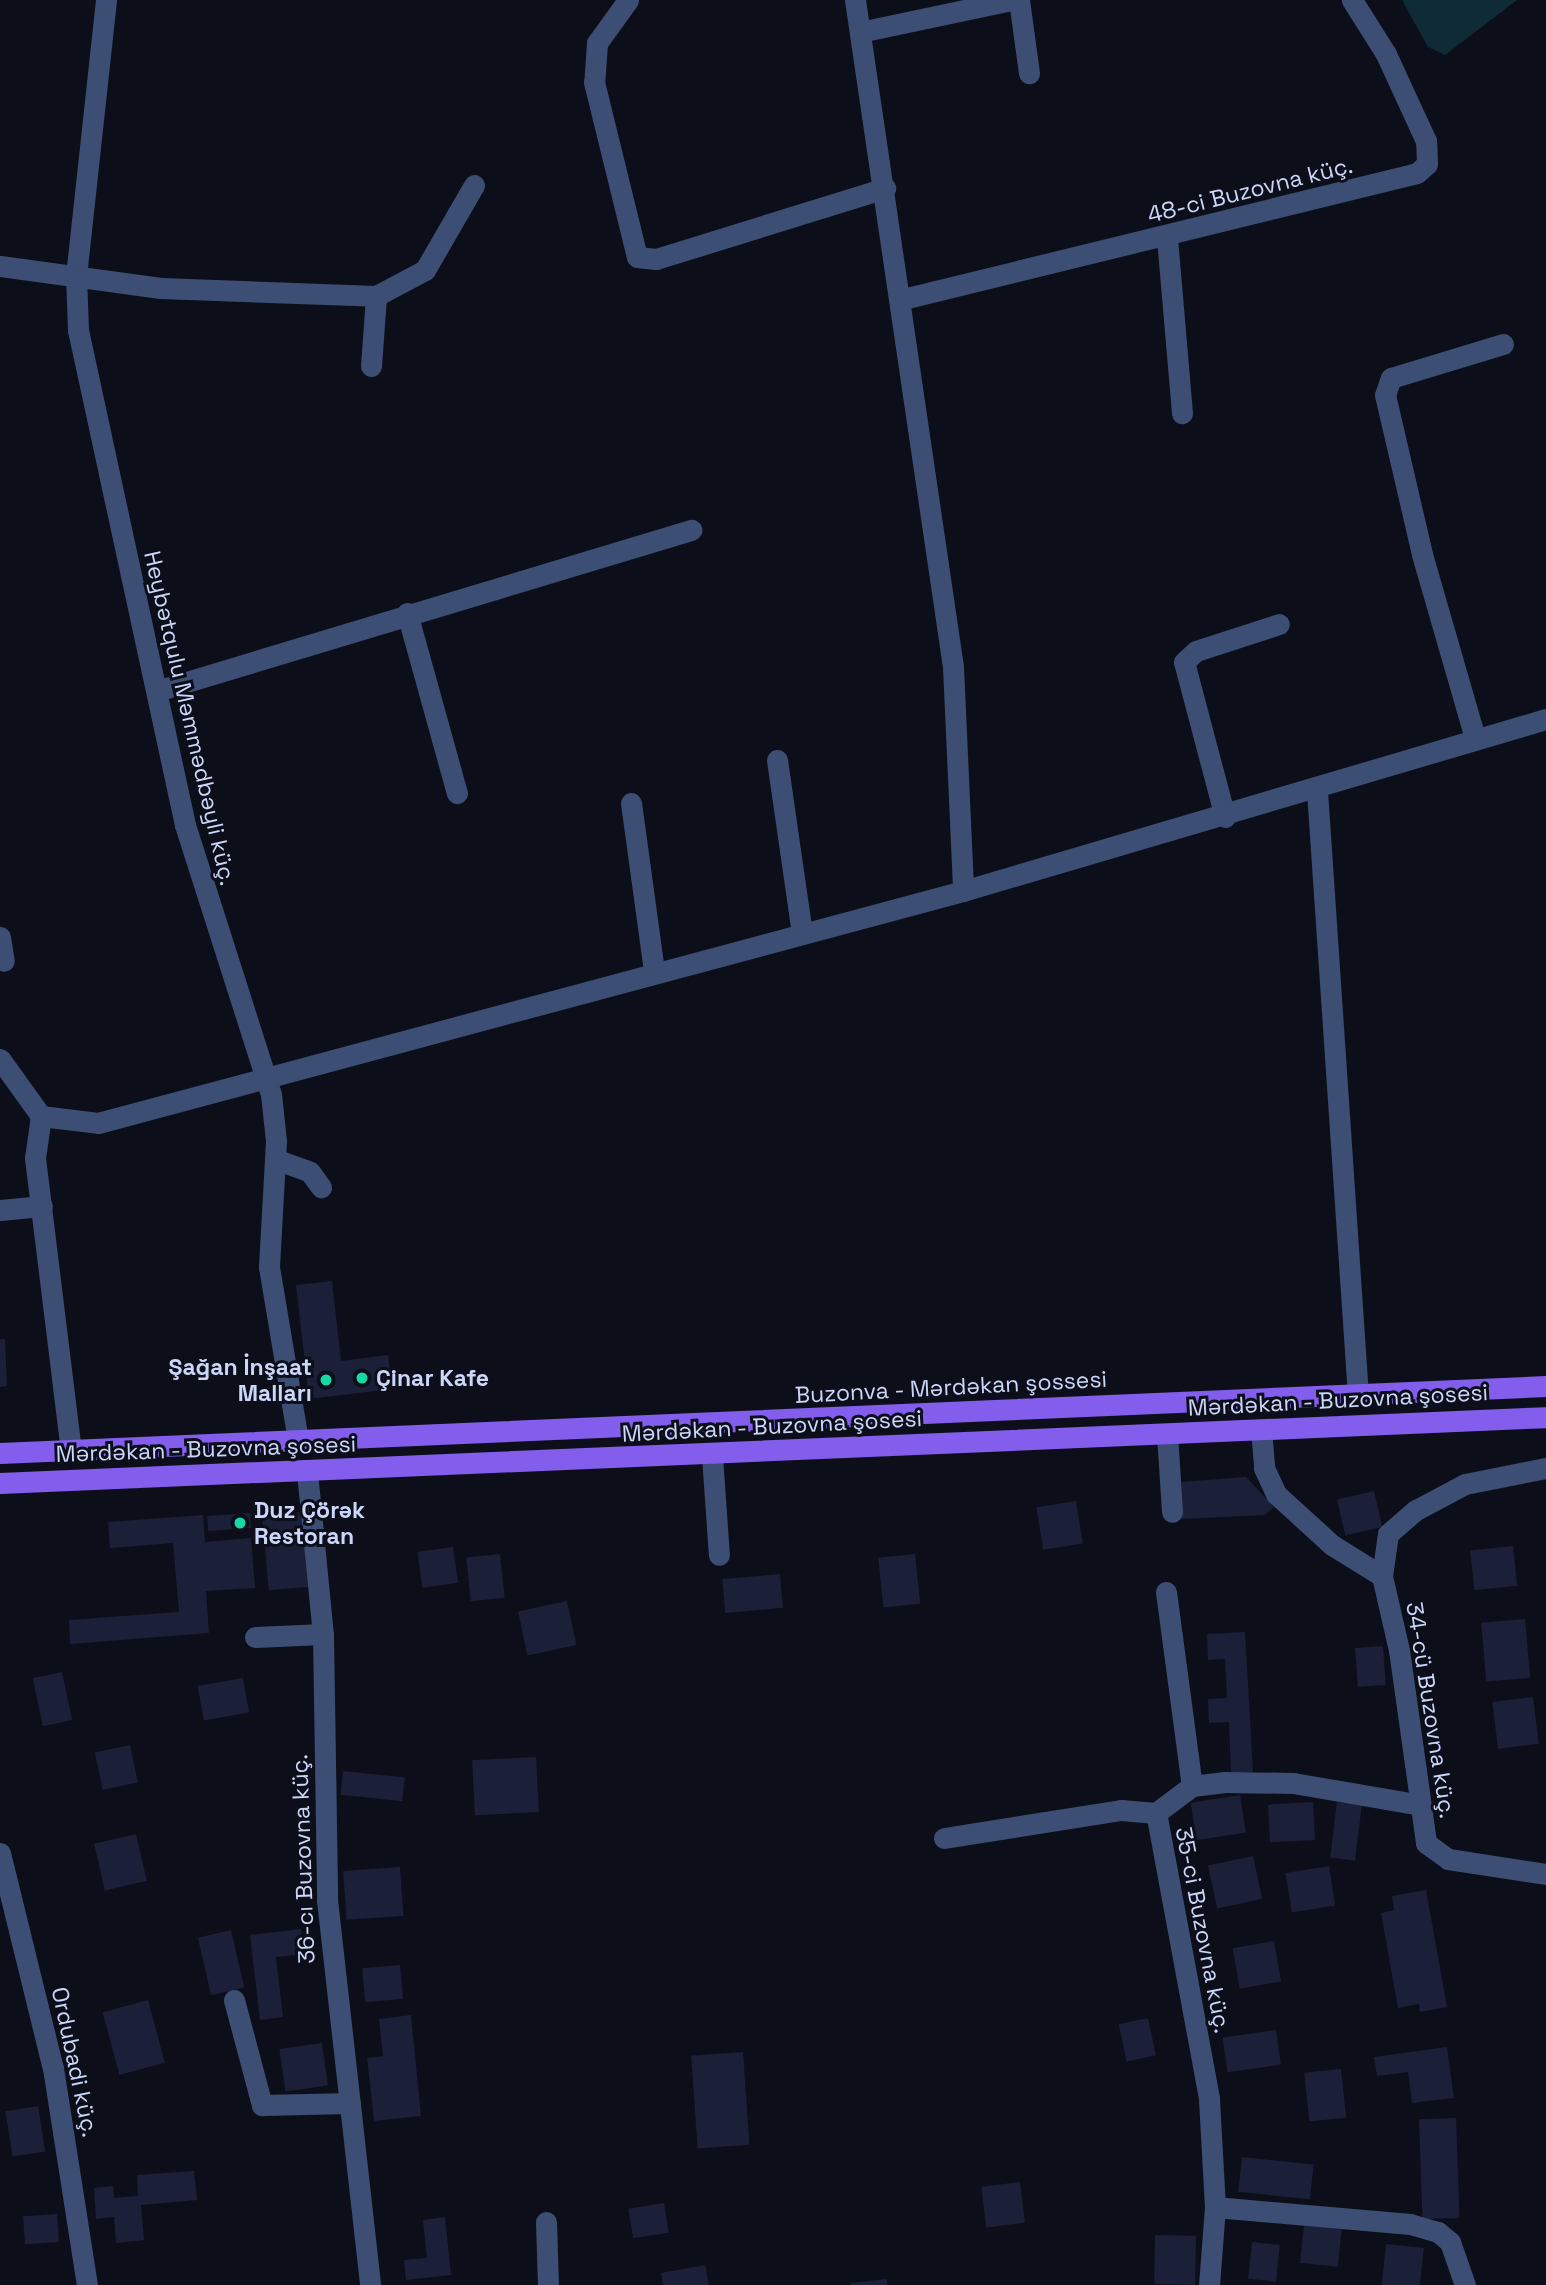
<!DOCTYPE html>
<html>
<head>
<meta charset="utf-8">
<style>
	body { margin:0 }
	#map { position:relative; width:1546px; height:2285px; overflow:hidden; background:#0c0f1a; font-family:"Space Grotesk",sans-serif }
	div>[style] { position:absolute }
	.water>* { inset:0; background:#0f2c36 }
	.building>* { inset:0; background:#1b1f38; transform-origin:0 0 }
	.minor>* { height:21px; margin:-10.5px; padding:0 10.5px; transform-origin:10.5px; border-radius:10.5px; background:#3c4e74 }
	.major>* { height:21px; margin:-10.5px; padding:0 10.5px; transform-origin:10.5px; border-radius:10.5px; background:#835eed }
	.dots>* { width:19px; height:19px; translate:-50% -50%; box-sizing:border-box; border:4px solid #0c0f1a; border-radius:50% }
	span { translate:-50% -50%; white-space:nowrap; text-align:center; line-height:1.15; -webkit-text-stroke:6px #0c0f1a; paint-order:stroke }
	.street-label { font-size:23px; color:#cbd6f9 }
	.poi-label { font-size:23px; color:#cbd6f9; font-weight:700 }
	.right { translate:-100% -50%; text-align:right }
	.left { translate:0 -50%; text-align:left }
</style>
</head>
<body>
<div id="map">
	<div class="water">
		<i style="clip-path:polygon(1402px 0,1517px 0,1445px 55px,1428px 47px)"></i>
	</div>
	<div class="building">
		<i style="clip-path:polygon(332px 1281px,341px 1361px,388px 1355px,392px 1389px,309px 1399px,296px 1285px)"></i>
		<i style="clip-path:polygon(0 1339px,5px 1339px,7px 1386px,0 1387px)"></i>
		<i style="clip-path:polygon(1246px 1477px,1274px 1507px,1265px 1515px,1182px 1519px,1180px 1482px)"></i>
		<i style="left:1374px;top:1491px;width:37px;height:38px;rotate:77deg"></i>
		<i style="left:1076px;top:1501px;width:43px;height:40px;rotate:81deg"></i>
		<i style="left:303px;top:1512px;width:75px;height:41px;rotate:85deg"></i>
		<i style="left:250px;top:1513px;width:15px;height:43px;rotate:86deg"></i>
		<i style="clip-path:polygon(203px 1515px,205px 1542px,251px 1538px,255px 1588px,206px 1591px,209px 1633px,70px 1644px,69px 1620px,179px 1612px,173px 1543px,110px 1548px,108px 1522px)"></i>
		<i style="left:1513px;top:1546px;width:40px;height:43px;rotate:84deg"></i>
		<i style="left:453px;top:1547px;width:36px;height:36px;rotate:82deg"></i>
		<i style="left:500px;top:1554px;width:44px;height:34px;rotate:84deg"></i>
		<i style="left:915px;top:1554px;width:50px;height:37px;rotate:84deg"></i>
		<i style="left:780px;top:1574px;width:34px;height:58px;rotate:85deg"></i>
		<i style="left:567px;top:1601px;width:45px;height:50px;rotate:78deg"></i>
		<i style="left:1525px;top:1619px;width:59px;height:44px;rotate:85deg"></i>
		<i style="clip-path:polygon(1245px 1632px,1253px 1772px,1231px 1773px,1229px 1722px,1209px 1723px,1208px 1699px,1227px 1698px,1225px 1659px,1208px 1660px,1207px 1634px)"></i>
		<i style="left:1383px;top:1646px;width:39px;height:28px;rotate:86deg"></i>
		<i style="left:62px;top:1672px;width:49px;height:30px;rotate:78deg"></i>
		<i style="left:243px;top:1678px;width:35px;height:46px;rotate:80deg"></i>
		<i style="left:1533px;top:1697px;width:47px;height:41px;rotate:83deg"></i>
		<i style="left:130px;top:1745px;width:38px;height:36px;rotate:78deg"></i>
		<i style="left:536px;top:1757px;width:55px;height:64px;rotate:87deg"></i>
		<i style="left:343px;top:1771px;width:62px;height:24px;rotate:6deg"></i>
		<i style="left:1240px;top:1795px;width:38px;height:50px;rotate:81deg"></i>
		<i style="left:1313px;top:1802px;width:38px;height:45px;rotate:87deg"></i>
		<i style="left:1337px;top:1802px;width:25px;height:56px;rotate:7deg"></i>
		<i style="left:136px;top:1834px;width:48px;height:43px;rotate:77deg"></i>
		<i style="left:1253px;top:1856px;width:44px;height:46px;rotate:78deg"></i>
		<i style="left:1329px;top:1866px;width:40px;height:44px;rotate:81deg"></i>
		<i style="left:400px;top:1867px;width:49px;height:57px;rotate:86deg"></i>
		<i style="clip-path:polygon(1426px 1890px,1447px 2007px,1420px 2012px,1419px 2004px,1398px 2008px,1381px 1913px,1394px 1910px,1392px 1896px)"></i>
		<i style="clip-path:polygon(301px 1929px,305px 1954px,276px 1957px,283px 2017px,260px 2020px,250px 1935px)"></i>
		<i style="left:231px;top:1930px;width:59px;height:34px;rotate:77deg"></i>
		<i style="left:1274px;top:1941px;width:41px;height:42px;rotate:80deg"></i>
		<i style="left:400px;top:1965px;width:34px;height:38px;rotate:85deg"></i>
		<i style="left:148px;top:2000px;width:65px;height:47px;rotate:75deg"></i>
		<i style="clip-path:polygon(411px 2015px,421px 2116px,374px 2121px,367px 2058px,383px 2056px,379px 2019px)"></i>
		<i style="left:1148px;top:2018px;width:38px;height:30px;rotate:78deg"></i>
		<i style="left:1276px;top:2030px;width:35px;height:54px;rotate:82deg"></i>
		<i style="left:322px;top:2043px;width:43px;height:43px;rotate:82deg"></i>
		<i style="clip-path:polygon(1447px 2047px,1454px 2098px,1412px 2103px,1408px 2072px,1377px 2076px,1374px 2057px)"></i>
		<i style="left:743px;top:2052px;width:93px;height:52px;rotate:86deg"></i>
		<i style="left:1341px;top:2069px;width:49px;height:37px;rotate:84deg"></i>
		<i style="left:38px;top:2106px;width:46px;height:33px;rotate:81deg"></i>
		<i style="left:1456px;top:2118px;width:100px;height:37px;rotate:88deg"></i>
		<i style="left:1242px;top:2157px;width:72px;height:35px;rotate:6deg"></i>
		<i style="clip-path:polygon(194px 2171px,197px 2200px,141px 2205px,144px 2240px,116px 2243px,114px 2217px,96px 2219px,94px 2188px,113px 2186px,114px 2198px,138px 2196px,137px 2175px)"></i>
		<i style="left:1020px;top:2182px;width:41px;height:39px;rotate:83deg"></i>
		<i style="left:664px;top:2203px;width:30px;height:36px;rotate:81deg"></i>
		<i style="left:57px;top:2214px;width:28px;height:34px;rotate:86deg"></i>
		<i style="clip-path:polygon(445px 2217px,451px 2275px,406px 2280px,404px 2260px,427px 2258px,423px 2220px)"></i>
		<i style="left:1304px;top:2225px;width:38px;height:38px;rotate:6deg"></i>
		<i style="left:1155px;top:2235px;width:41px;height:49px;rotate:1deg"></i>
		<i style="left:1252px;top:2242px;width:28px;height:37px;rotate:6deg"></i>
		<i style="left:1386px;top:2244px;width:38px;height:41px;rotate:6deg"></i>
		<i style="clip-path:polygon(705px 2265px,709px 2285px,663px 2285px,661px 2273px)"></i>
		<i style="clip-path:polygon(887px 2279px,887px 2285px,851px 2285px,851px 2283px)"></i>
	</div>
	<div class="minor">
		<i style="left:106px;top:0;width:276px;rotate:96.2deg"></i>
		<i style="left:76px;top:274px;width:56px;rotate:88deg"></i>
		<i style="left:78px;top:330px;width:506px;rotate:77.8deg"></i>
		<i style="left:185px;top:825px;width:282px;rotate:72.3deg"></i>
		<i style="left:271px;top:1094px;width:47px;rotate:83.9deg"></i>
		<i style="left:276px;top:1141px;width:126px;rotate:93.2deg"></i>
		<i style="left:269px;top:1267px;width:176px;rotate:80.5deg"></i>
		<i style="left:628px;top:0;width:53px;rotate:125.8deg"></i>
		<i style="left:597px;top:43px;width:39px;rotate:94deg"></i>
		<i style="left:594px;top:82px;width:180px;rotate:76.2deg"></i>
		<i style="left:637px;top:257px;width:19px;rotate:6deg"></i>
		<i style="left:656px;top:259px;width:240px;rotate:-17.2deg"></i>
		<i style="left:855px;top:0;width:674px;rotate:81.64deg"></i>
		<i style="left:953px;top:667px;width:224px;rotate:87.4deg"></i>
		<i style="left:1019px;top:0;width:74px;rotate:82.2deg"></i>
		<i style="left:860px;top:32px;width:155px;rotate:-11.9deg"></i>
		<i style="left:1167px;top:238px;width:176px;rotate:85.1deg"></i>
		<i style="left:0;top:266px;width:162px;rotate:7.8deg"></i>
		<i style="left:161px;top:288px;width:215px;rotate:2.1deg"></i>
		<i style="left:376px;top:296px;width:55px;rotate:-28deg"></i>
		<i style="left:425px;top:270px;width:98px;rotate:-60deg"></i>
		<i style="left:903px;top:299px;width:529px;rotate:-13.77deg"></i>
		<i style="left:1417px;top:173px;width:13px;rotate:-42deg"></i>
		<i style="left:1427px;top:164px;width:23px;rotate:-92deg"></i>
		<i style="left:1426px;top:141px;width:96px;rotate:-114.7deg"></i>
		<i style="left:1386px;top:54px;width:64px;rotate:-122.2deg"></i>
		<i style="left:371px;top:366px;width:70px;rotate:-85.9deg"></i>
		<i style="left:407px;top:613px;width:187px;rotate:74.5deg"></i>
		<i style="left:160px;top:690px;width:555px;rotate:-16.77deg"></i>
		<i style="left:1475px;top:738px;width:191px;rotate:-106.1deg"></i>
		<i style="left:1422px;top:554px;width:163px;rotate:-103.1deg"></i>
		<i style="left:1385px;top:395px;width:18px;rotate:-71deg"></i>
		<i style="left:1391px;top:378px;width:117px;rotate:-16.9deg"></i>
		<i style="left:777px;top:760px;width:175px;rotate:81.8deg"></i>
		<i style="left:1317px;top:791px;width:605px;rotate:86.12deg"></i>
		<i style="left:631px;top:803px;width:171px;rotate:82.2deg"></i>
		<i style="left:1225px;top:817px;width:160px;rotate:-104.8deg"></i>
		<i style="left:1184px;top:662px;width:16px;rotate:-43deg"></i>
		<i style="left:1196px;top:651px;width:87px;rotate:-18deg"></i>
		<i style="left:0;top:937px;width:24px;rotate:81deg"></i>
		<i style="left:0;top:1059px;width:70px;rotate:54.3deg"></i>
		<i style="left:41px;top:1116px;width:57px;rotate:7deg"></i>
		<i style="left:98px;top:1123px;width:896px;rotate:-15.01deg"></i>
		<i style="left:963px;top:891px;width:608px;rotate:-16.44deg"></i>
		<i style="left:41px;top:1116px;width:42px;rotate:98.1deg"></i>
		<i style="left:35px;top:1158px;width:296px;rotate:83deg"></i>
		<i style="left:275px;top:1159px;width:37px;rotate:20deg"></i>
		<i style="left:310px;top:1172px;width:19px;rotate:54deg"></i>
		<i style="left:0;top:1210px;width:42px;rotate:-5.4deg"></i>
		<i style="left:1261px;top:1430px;width:38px;rotate:85deg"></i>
		<i style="left:1264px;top:1468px;width:29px;rotate:65deg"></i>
		<i style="left:1276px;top:1494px;width:76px;rotate:42.3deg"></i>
		<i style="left:1332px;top:1545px;width:59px;rotate:31.8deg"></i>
		<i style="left:1382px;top:1576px;width:76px;rotate:77.1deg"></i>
		<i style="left:1399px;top:1650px;width:195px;rotate:82deg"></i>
		<i style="left:1426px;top:1843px;width:27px;rotate:36deg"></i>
		<i style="left:1448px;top:1859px;width:99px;rotate:8.7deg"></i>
		<i style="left:1167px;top:1434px;width:78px;rotate:86.3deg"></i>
		<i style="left:712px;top:1456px;width:99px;rotate:86deg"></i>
		<i style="left:307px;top:1472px;width:163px;rotate:84.4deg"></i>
		<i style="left:323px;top:1634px;width:266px;rotate:89.1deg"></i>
		<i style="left:327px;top:1900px;width:387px;rotate:83.6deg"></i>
		<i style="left:1382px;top:1576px;width:42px;rotate:-81.9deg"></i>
		<i style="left:1388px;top:1534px;width:37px;rotate:-41deg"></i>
		<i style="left:1416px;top:1510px;width:55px;rotate:-28deg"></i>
		<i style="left:1465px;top:1484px;width:83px;rotate:-11.2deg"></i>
		<i style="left:1166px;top:1592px;width:196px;rotate:82.4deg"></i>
		<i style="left:255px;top:1637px;width:68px;rotate:-2.5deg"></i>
		<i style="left:944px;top:1838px;width:179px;rotate:-9deg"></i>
		<i style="left:1121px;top:1810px;width:35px;rotate:5deg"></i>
		<i style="left:0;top:1853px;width:221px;rotate:76.2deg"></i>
		<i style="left:53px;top:2068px;width:220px;rotate:81.1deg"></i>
		<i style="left:234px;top:2000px;width:109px;rotate:75.1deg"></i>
		<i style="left:262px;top:2105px;width:88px;rotate:-1.3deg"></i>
		<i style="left:1215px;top:2207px;width:196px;rotate:5deg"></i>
		<i style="left:1410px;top:2224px;width:29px;rotate:16deg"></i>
		<i style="left:1438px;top:2232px;width:16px;rotate:40deg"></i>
		<i style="left:1450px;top:2242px;width:46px;rotate:70.8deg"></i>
		<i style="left:546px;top:2222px;width:63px;rotate:88.2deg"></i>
		<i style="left:1209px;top:2285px;width:78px;rotate:-85.6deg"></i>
		<i style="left:1215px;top:2207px;width:109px;rotate:-93.2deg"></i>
		<i style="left:1209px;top:2098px;width:290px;rotate:-100.5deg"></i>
		<i style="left:1156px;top:1813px;width:45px;rotate:-36.9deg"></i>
		<i style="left:1192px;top:1786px;width:33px;rotate:-7deg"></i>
		<i style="left:1225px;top:1782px;width:68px;rotate:0.8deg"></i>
		<i style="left:1293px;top:1783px;width:125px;rotate:9.7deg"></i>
	</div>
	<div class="major">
		<i style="left:0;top:1453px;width:1547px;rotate:-2.48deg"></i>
		<i style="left:0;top:1483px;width:1547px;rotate:-2.44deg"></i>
	</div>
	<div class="dots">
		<i style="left:362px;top:1378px;background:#18d8a5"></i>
		<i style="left:326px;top:1380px;background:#18d8a5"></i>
		<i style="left:240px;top:1523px;background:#18d8a5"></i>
	</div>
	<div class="street-label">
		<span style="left:1250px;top:190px;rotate:-14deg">48-ci Buzovna küç.</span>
		<span style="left:190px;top:718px;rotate:77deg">Heybətqulu Məmmədbəyli küç.</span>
		<span style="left:951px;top:1387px;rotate:-3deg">Buzonva - Mərdəkan şossesi</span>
		<span style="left:1338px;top:1400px;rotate:-3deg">Mərdəkan - Buzovna şosesi</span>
		<span style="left:772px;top:1426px;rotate:-3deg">Mərdəkan - Buzovna şosesi</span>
		<span style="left:206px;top:1449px;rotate:-2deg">Mərdəkan - Buzovna şosesi</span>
		<span style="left:1431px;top:1710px;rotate:81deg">34-cü Buzovna küç.</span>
		<span style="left:303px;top:1859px;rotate:-92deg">36-cı Buzovna küç.</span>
		<span style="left:1203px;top:1930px;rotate:79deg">35-ci Buzovna küç.</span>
		<span style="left:75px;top:2062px;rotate:78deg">Ordubadi küç.</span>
	</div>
	<div class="poi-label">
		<span class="right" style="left:312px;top:1380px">Şağan İnşaat<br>Malları</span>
		<span class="left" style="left:376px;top:1378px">Çinar Kafe</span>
		<span class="left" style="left:254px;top:1523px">Duz Çörək<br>Restoran</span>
	</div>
</div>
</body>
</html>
